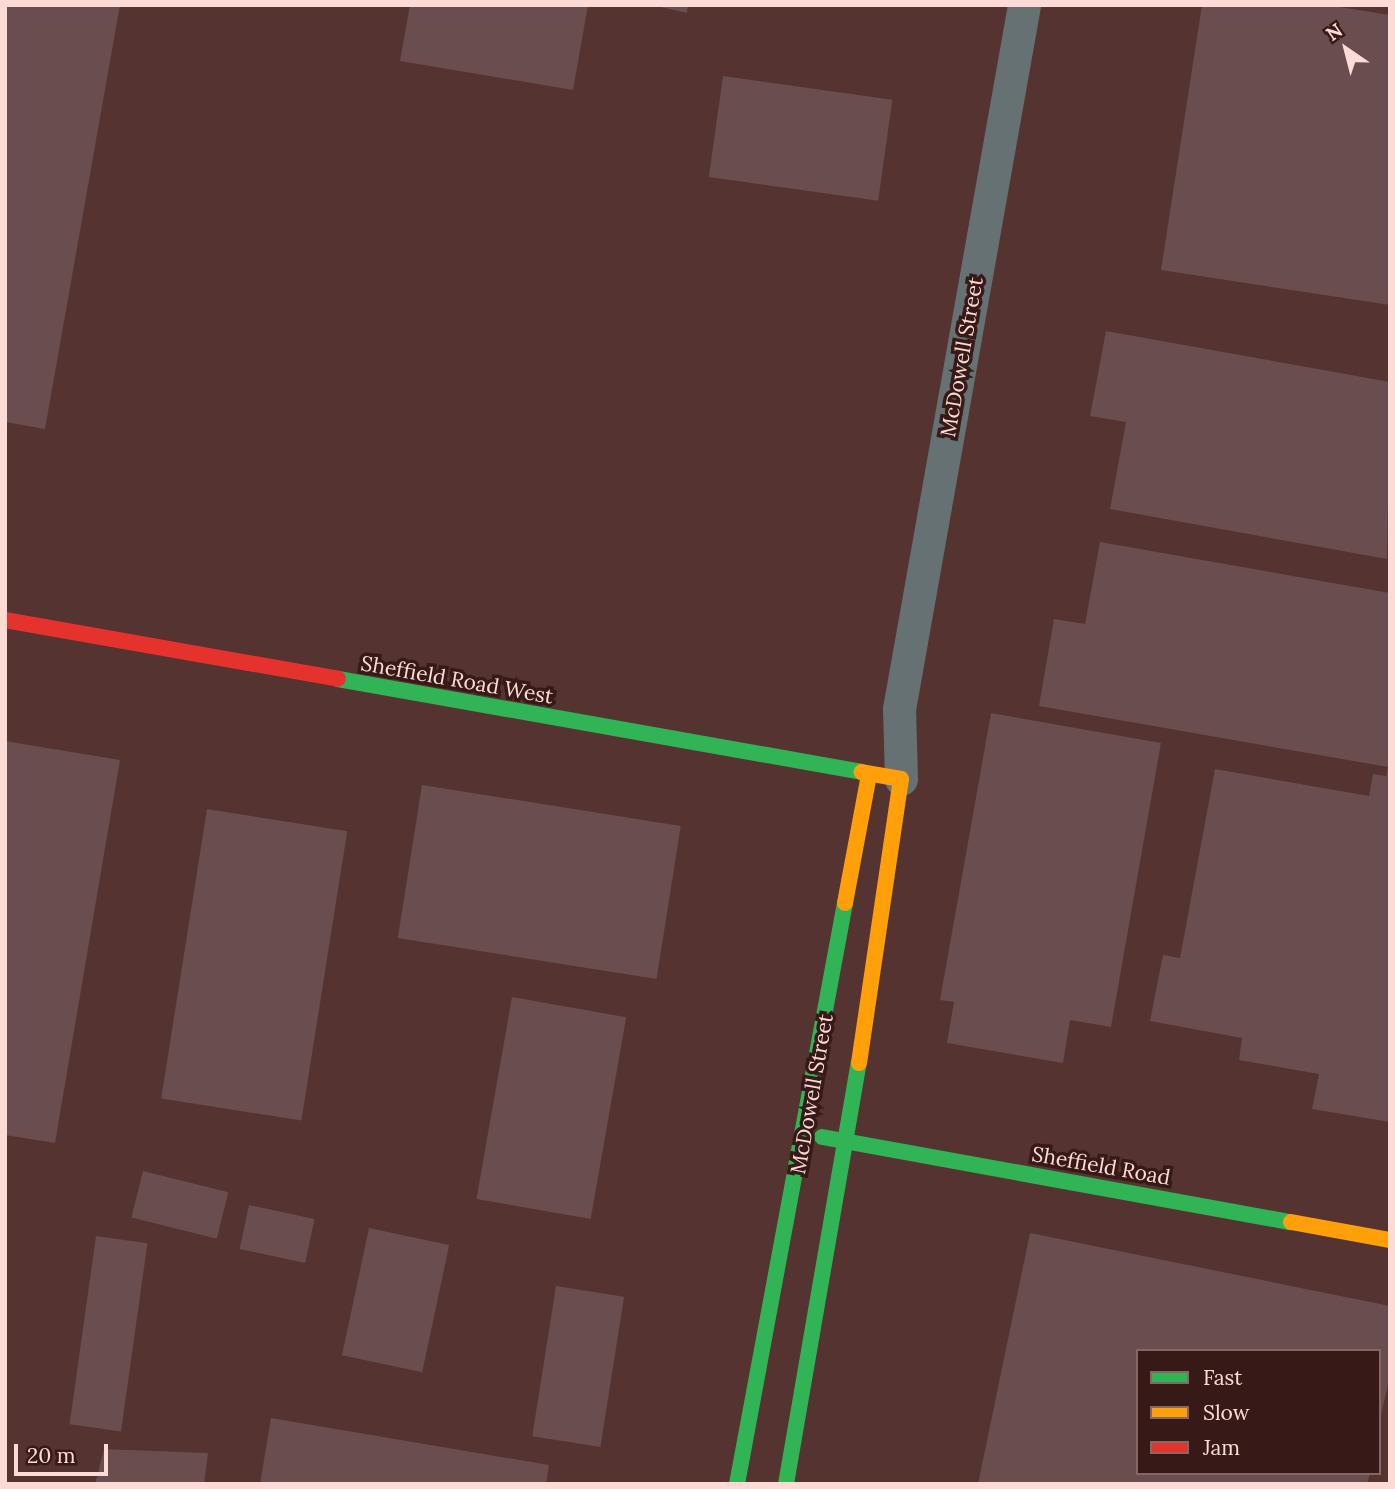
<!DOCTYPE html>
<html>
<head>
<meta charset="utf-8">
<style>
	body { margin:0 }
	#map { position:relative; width:1395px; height:1489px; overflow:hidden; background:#553331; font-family:Lora,serif }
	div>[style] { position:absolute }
	.building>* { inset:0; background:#694d4f; transform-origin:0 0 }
	.street>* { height:33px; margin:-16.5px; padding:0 16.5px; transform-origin:16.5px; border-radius:16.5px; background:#667173 }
	.fast>* { height:16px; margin:-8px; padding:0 8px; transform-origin:8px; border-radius:8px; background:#30b455 }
	.slow>* { height:16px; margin:-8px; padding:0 8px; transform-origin:8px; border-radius:8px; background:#ff9f0a }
	.jam>* { height:16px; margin:-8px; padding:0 8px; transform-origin:8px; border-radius:8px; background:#e5322d }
	span { translate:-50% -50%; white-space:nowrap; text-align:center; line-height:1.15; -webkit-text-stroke:7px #371a17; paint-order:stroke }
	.street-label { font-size:21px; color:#fcdbd7 }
	.frame { position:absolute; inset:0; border:7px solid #fcdbd7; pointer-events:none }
	.legend { position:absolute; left:1136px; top:1349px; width:245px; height:126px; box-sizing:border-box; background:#371a17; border:2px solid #866764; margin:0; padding:9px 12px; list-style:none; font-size:21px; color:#fcdbd7 }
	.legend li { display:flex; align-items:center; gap:14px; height:35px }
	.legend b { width:35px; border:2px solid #866764 }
	.north { position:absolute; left:1311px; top:14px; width:70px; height:70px; -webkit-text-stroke:5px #371a17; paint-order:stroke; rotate:325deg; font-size:19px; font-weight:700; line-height:28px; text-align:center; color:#fcdbd7 }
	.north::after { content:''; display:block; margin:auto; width:24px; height:32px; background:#fcdbd7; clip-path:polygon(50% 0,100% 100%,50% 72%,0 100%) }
	.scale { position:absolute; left:14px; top:1444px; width:94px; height:32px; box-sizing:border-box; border:4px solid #fcdbd7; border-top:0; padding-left:9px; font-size:21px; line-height:24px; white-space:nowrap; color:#fcdbd7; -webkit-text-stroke:5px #371a17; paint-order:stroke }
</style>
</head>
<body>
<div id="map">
	<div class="building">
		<i style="clip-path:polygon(5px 5px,120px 5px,45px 429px,5px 422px)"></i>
		<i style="clip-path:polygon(410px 5px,588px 5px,573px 90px,400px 61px)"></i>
		<i style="clip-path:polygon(652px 5px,688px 5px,687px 13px)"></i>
		<i style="clip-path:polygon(1202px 5px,1327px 5px,1390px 15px,1390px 305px,1161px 270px)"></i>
		<i style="left:723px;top:76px;width:171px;height:102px;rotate:8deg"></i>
		<i style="clip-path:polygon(1106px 331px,1390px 382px,1387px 559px,1110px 509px,1126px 422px,1090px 416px)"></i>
		<i style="clip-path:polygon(1100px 542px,1390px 593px,1390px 1122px,1312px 1109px,1319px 1074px,1239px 1060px,1242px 1038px,1150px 1021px,1163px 955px,1180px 958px,1215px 769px,1369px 796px,1373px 774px,1386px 776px,1388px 767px,1039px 706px,1054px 619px,1085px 624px)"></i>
		<i style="clip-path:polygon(991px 713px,1161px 743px,1111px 1027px,1070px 1020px,1063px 1063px,947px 1043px,954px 1002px,940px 1000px)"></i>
		<i style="clip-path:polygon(5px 741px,120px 760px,55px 1143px,5px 1135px)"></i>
		<i style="left:422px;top:785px;width:262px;height:155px;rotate:9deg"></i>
		<i style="left:207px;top:809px;width:142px;height:293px;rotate:9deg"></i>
		<i style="left:512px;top:997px;width:116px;height:205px;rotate:10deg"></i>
		<i style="left:143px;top:1171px;width:88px;height:48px;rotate:14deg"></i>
		<i style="left:249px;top:1205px;width:67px;height:45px;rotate:12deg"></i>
		<i style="left:369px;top:1228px;width:82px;height:130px;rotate:12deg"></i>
		<i style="clip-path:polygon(1030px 1233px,1390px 1306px,1390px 1375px,1380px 1420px,1379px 1351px,1138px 1351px,1138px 1473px,1370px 1473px,1367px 1484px,978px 1484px)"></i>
		<i style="left:96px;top:1236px;width:52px;height:190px;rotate:8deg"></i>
		<i style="left:556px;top:1286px;width:69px;height:152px;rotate:9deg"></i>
		<i style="clip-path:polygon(271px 1418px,549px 1465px,546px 1484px,260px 1484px)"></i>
		<i style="clip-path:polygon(104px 1449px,208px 1453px,204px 1484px,95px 1484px)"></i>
	</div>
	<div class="street">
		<i style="left:901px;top:779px;width:70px;rotate:-91.6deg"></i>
		<i style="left:899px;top:709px;width:715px;rotate:-79.93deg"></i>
	</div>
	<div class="fast">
		<i style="left:338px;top:679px;width:532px;rotate:10.06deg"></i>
		<i style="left:822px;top:1137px;width:477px;rotate:10.3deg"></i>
		<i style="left:737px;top:1484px;width:591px;rotate:-79.47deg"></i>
		<i style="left:786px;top:1484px;width:427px;rotate:-80.2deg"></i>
	</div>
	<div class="slow">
		<i style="left:845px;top:903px;width:130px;rotate:-79.4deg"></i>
		<i style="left:859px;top:1063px;width:287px;rotate:-81.6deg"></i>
		<i style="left:901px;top:779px;width:40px;rotate:-170deg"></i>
		<i style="left:1291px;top:1222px;width:101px;rotate:10.3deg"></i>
	</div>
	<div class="jam">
		<i style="left:5px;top:620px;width:338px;rotate:10deg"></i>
	</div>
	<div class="street-label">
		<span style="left:962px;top:357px;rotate:-80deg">McDowell Street</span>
		<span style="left:457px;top:680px;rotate:10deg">Sheffield Road West</span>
		<span style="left:812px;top:1094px;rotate:-80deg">McDowell Street</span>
		<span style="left:1101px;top:1166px;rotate:10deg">Sheffield Road</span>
	</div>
	<div class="frame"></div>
	<ul class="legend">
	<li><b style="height:9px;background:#30b455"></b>Fast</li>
	<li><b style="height:9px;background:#ff9f0a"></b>Slow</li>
	<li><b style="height:9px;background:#e5322d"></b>Jam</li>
	</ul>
	<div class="north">N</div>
	<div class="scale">20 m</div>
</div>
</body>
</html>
